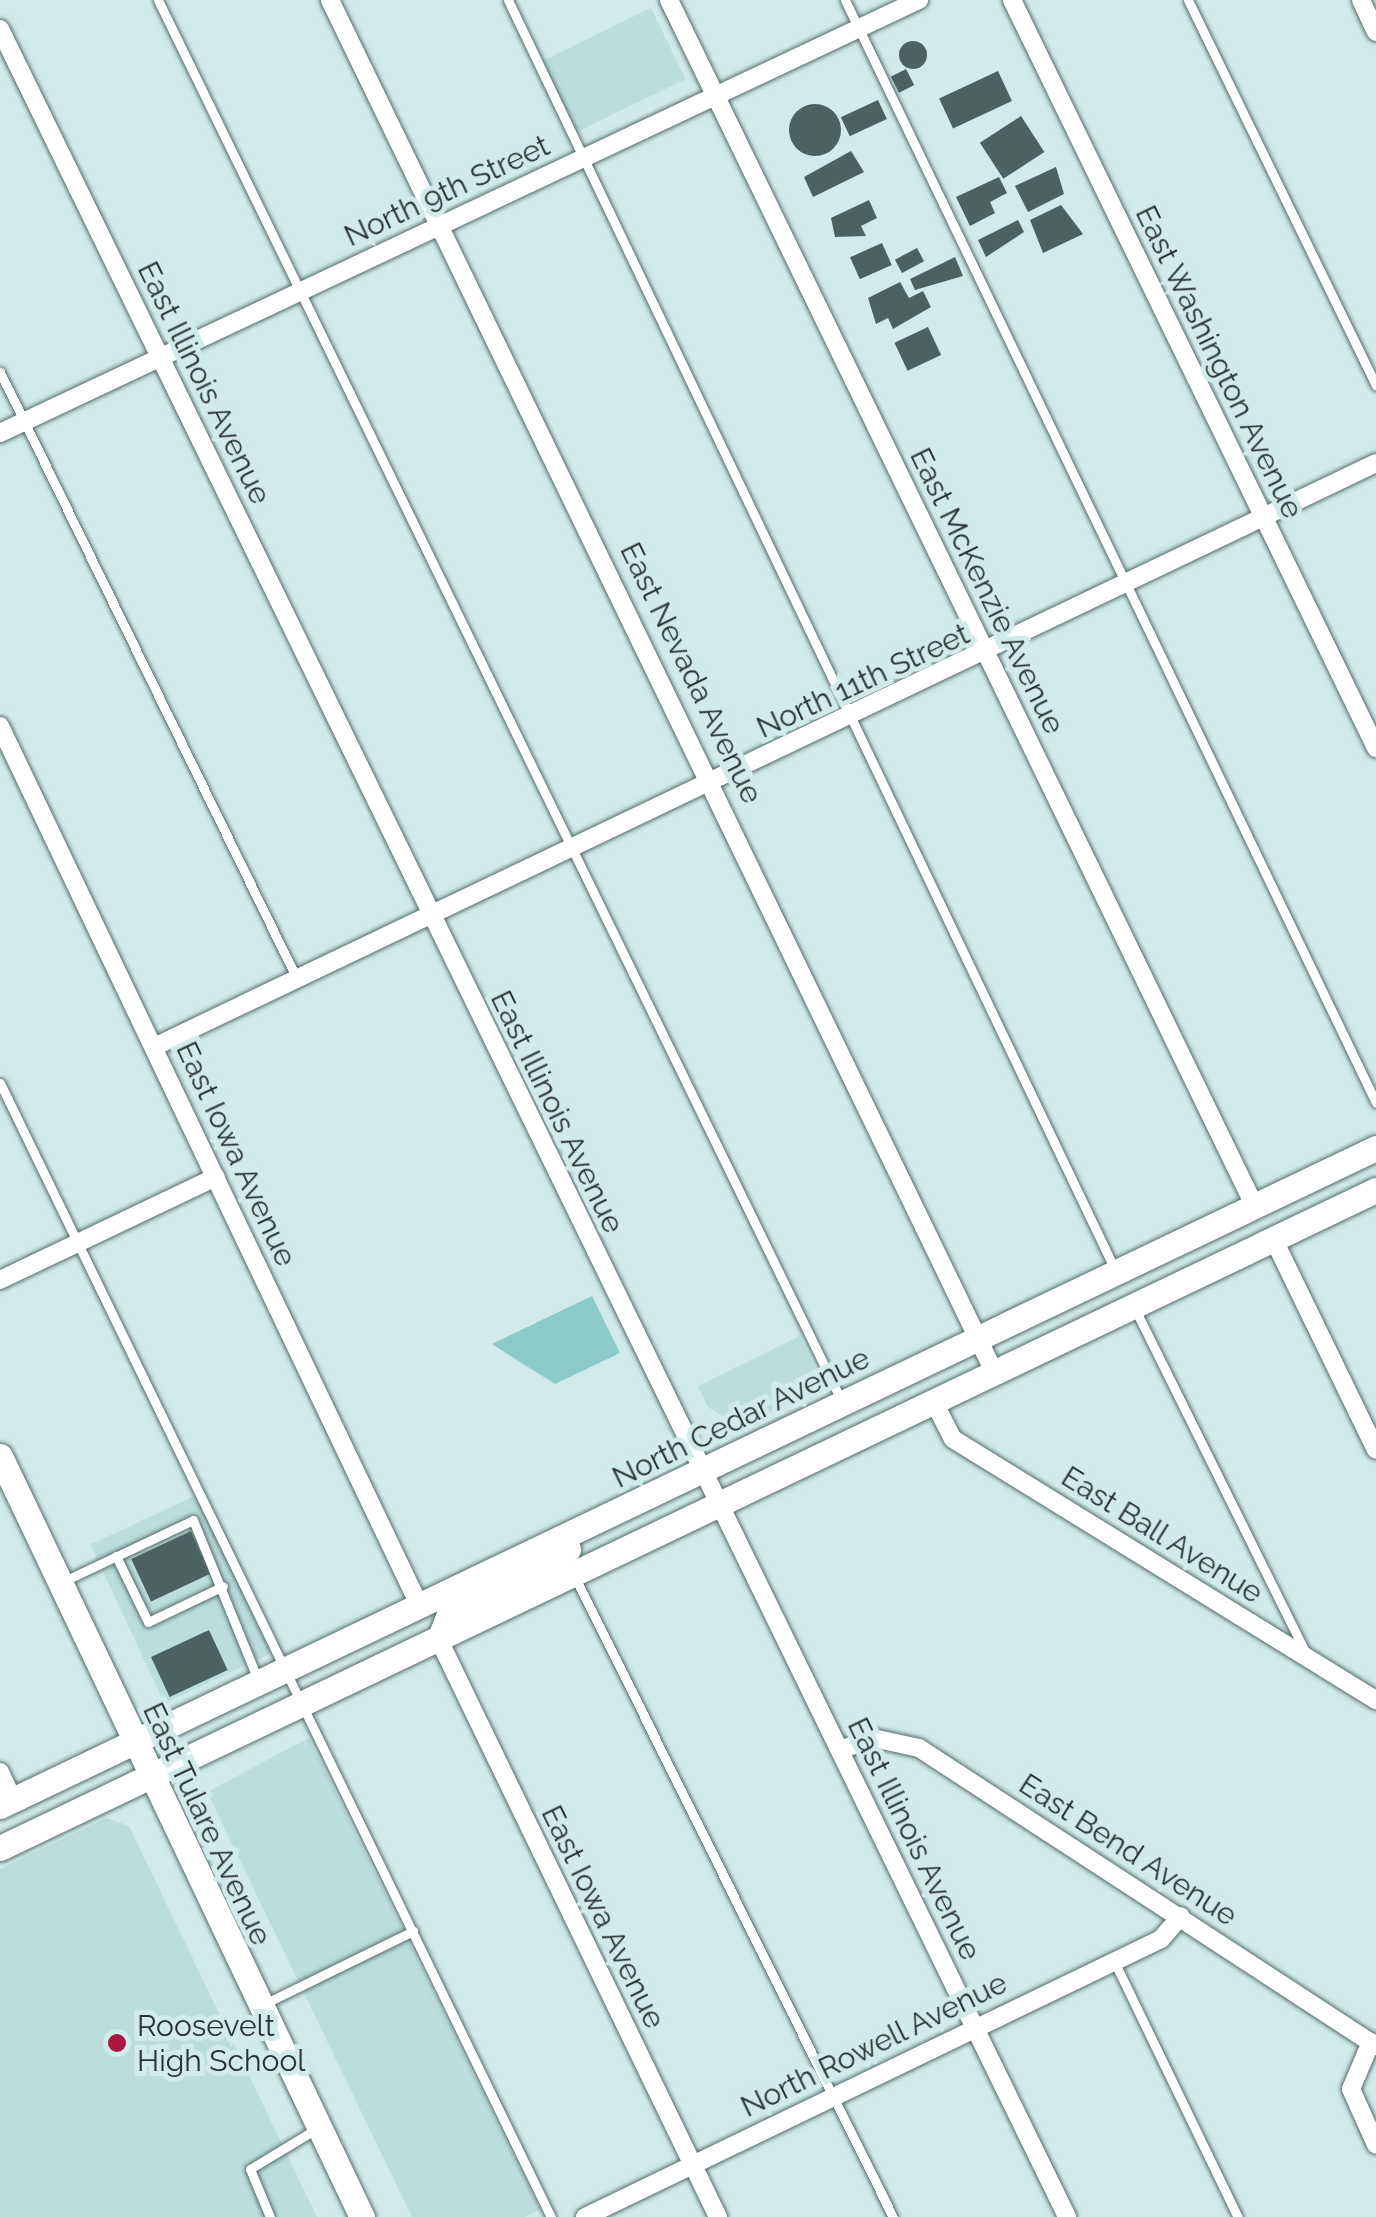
<!DOCTYPE html>
<html>
<head>
<meta charset="utf-8">
<style>
	body { margin:0 }
	#map { position:relative; width:1376px; height:2217px; overflow:hidden; background:#d0ebe9; font-family:Raleway,sans-serif }
	div>[style] { position:absolute }
	.built>* { inset:0; background:#bbdedc; transform-origin:0 0 }
	.green>* { inset:0; background:#8ccac8 }
	.building>* { inset:0; background:#4b6261; transform-origin:0 0 }
	.round { border-radius:50% }
	.roads { filter:drop-shadow(0 0 2px #546b6a) drop-shadow(0 0 2px #546b6a) }
	.lane>* { height:9px; margin:-4.5px; padding:0 4.5px; transform-origin:4.5px; border-radius:4.5px; background:#fff }
	.street>* { height:18px; margin:-9px; padding:0 9px; transform-origin:9px; border-radius:9px; background:#fff }
	.secondary>* { height:25px; margin:-12.5px; padding:0 12.5px; transform-origin:12.5px; border-radius:12.5px; background:#fff }
	.dots>* { width:28px; height:28px; translate:-50% -50%; box-sizing:border-box; border:5px solid #d0ebe9; border-radius:50% }
	span { translate:-50% -50%; white-space:nowrap; text-align:center; line-height:1.15; -webkit-text-stroke:10px #d0ebe9; paint-order:stroke }
	.street-label { font-size:30px; color:#293333 }
	.poi-label { font-size:30px; color:#293333 }
	.left { translate:0 -50%; text-align:left }
</style>
</head>
<body>
<div id="map">
	<div class="built">
		<i style="left:651px;top:8px;width:79px;height:127px;rotate:64deg"></i>
		<i style="clip-path:polygon(800px 1336px,824px 1387px,741px 1427px,708px 1407px,698px 1386px)"></i>
		<i style="left:201px;top:1493px;width:175px;height:122px;rotate:65deg"></i>
		<i style="clip-path:polygon(309px 1738px,540px 2210px,524px 2217px,412px 2217px,207px 1792px)"></i>
		<i style="clip-path:polygon(107px 1818px,129px 1826px,317px 2217px,0 2217px,0 1869px)"></i>
	</div>
	<div class="green">
		<i style="clip-path:polygon(592px 1296px,620px 1353px,555px 1384px,492px 1344px)"></i>
	</div>
	<div class="building">
		<i class="round" style="left:899px;top:41px;width:28px;height:28px"></i>
		<i style="left:906px;top:69px;width:18px;height:17px;rotate:63deg"></i>
		<i style="left:998px;top:71px;width:33px;height:65px;rotate:65deg"></i>
		<i style="left:878px;top:100px;width:21px;height:41px;rotate:65deg"></i>
		<i class="round" style="left:789px;top:104px;width:52px;height:52px"></i>
		<i style="left:1021px;top:116px;width:43px;height:49px;rotate:57deg"></i>
		<i style="clip-path:polygon(851px 151px,864px 172px,813px 197px,804px 177px)"></i>
		<i style="clip-path:polygon(1056px 167px,1064px 194px,1028px 212px,1015px 186px)"></i>
		<i style="clip-path:polygon(999px 177px,1007px 193px,990px 202px,995px 213px,970px 226px,956px 197px)"></i>
		<i style="clip-path:polygon(869px 200px,877px 218px,861px 226px,866px 236px,835px 237px,831px 218px)"></i>
		<i style="clip-path:polygon(1061px 205px,1083px 234px,1043px 253px,1030px 220px)"></i>
		<i style="clip-path:polygon(1018px 220px,1024px 232px,986px 257px,978px 240px)"></i>
		<i style="left:882px;top:243px;width:24px;height:35px;rotate:66deg"></i>
		<i style="left:917px;top:248px;width:15px;height:25px;rotate:62deg"></i>
		<i style="clip-path:polygon(955px 257px,963px 276px,915px 290px,910px 279px)"></i>
		<i style="clip-path:polygon(900px 282px,909px 298px,923px 291px,931px 307px,893px 329px,888px 318px,876px 324px,868px 298px)"></i>
		<i style="left:928px;top:327px;width:31px;height:37px;rotate:65deg"></i>
		<i style="left:191px;top:1531px;width:47px;height:66px;rotate:65deg"></i>
		<i style="left:209px;top:1630px;width:44px;height:64px;rotate:65deg"></i>
	</div>
	<div class="roads">
		<div class="lane">
			<i style="left:158px;top:0;width:1560px;rotate:63.99deg"></i>
			<i style="left:508px;top:0;width:1410px;rotate:64.45deg"></i>
			<i style="left:845px;top:0;width:1224px;rotate:64.29deg"></i>
			<i style="left:1188px;top:0;width:429px;rotate:64deg"></i>
			<i style="left:0;top:372px;width:676px;rotate:63.93deg"></i>
			<i style="left:0;top:1083px;width:1261px;rotate:64.09deg"></i>
			<i style="left:1134px;top:1307px;width:384px;rotate:63.6deg"></i>
			<i style="left:116px;top:1556px;width:73px;rotate:64.1deg"></i>
			<i style="left:148px;top:1622px;width:83px;rotate:-25.6deg"></i>
			<i style="left:574px;top:1575px;width:717px;rotate:63.58deg"></i>
			<i style="left:62px;top:1582px;width:145px;rotate:-25.3deg"></i>
			<i style="left:193px;top:1520px;width:170px;rotate:67.9deg"></i>
			<i style="left:1114px;top:1961px;width:284px;rotate:64.2deg"></i>
			<i style="left:266px;top:2003px;width:164px;rotate:-26.1deg"></i>
			<i style="left:270px;top:2217px;width:52px;rotate:-112.6deg"></i>
			<i style="left:250px;top:2169px;width:77px;rotate:-31.2deg"></i>
		</div>
		<div class="street">
			<i style="left:330px;top:0;width:1526px;rotate:64.17deg"></i>
			<i style="left:669px;top:0;width:1342px;rotate:64.1deg"></i>
			<i style="left:1012px;top:0;width:832px;rotate:64.05deg"></i>
			<i style="left:1361px;top:0;width:35px;rotate:65deg"></i>
			<i style="left:0;top:29px;width:2434px;rotate:64deg"></i>
			<i style="left:0;top:433px;width:1016px;rotate:-25.23deg"></i>
			<i style="left:0;top:726px;width:976px;rotate:64.51deg"></i>
			<i style="left:154px;top:1047px;width:1354px;rotate:-25.54deg"></i>
			<i style="left:1274px;top:1240px;width:233px;rotate:64.1deg"></i>
			<i style="left:0;top:1280px;width:239px;rotate:-25.5deg"></i>
			<i style="left:935px;top:1404px;width:39px;rotate:63deg"></i>
			<i style="left:953px;top:1439px;width:497px;rotate:31.7deg"></i>
			<i style="left:439px;top:1640px;width:641px;rotate:64.19deg"></i>
			<i style="left:840px;top:1750px;width:35px;rotate:-20deg"></i>
			<i style="left:873px;top:1738px;width:47px;rotate:12.3deg"></i>
			<i style="left:919px;top:1748px;width:546px;rotate:33.11deg"></i>
			<i style="left:0;top:1772px;width:31px;rotate:65deg"></i>
			<i style="left:1371px;top:2042px;width:51px;rotate:113.1deg"></i>
			<i style="left:1351px;top:2089px;width:61px;rotate:65.9deg"></i>
			<i style="left:585px;top:2217px;width:640px;rotate:-25.76deg"></i>
			<i style="left:1161px;top:1939px;width:30px;rotate:-49deg"></i>
		</div>
		<div class="secondary">
			<i style="left:0;top:1456px;width:843px;rotate:64.56deg"></i>
			<i style="left:439px;top:1640px;width:25px;rotate:-69deg"></i>
			<i style="left:448px;top:1617px;width:138px;rotate:-29.5deg"></i>
			<i style="left:0;top:1806px;width:1525px;rotate:-25.56deg"></i>
			<i style="left:0;top:1848px;width:1525px;rotate:-25.56deg"></i>
		</div>
	</div>
	<div class="dots">
		<i style="left:117px;top:2043px;background:#ac1741"></i>
	</div>
	<div class="street-label">
		<span style="left:447px;top:191px;rotate:-25deg">North 9th Street</span>
		<span style="left:1219px;top:362px;rotate:64deg">East Washington Avenue</span>
		<span style="left:204px;top:383px;rotate:64deg">East Illinois Avenue</span>
		<span style="left:987px;top:591px;rotate:64deg">East McKenzie Avenue</span>
		<span style="left:691px;top:673px;rotate:64deg">East Nevada Avenue</span>
		<span style="left:863px;top:681px;rotate:-25deg">North 11th Street</span>
		<span style="left:557px;top:1112px;rotate:64deg">East Illinois Avenue</span>
		<span style="left:236px;top:1154px;rotate:65deg">East Iowa Avenue</span>
		<span style="left:741px;top:1418px;rotate:-26deg">North Cedar Avenue</span>
		<span style="left:1162px;top:1535px;rotate:32deg">East Ball Avenue</span>
		<span style="left:207px;top:1824px;rotate:65deg">East Tulare Avenue</span>
		<span style="left:914px;top:1839px;rotate:64deg">East Illinois Avenue</span>
		<span style="left:1128px;top:1850px;rotate:33deg">East Bend Avenue</span>
		<span style="left:603px;top:1917px;rotate:64deg">East Iowa Avenue</span>
		<span style="left:874px;top:2045px;rotate:-26deg">North Rowell Avenue</span>
	</div>
	<div class="poi-label">
		<span class="left" style="left:137px;top:2043px">Roosevelt<br>High School</span>
	</div>
</div>
</body>
</html>
